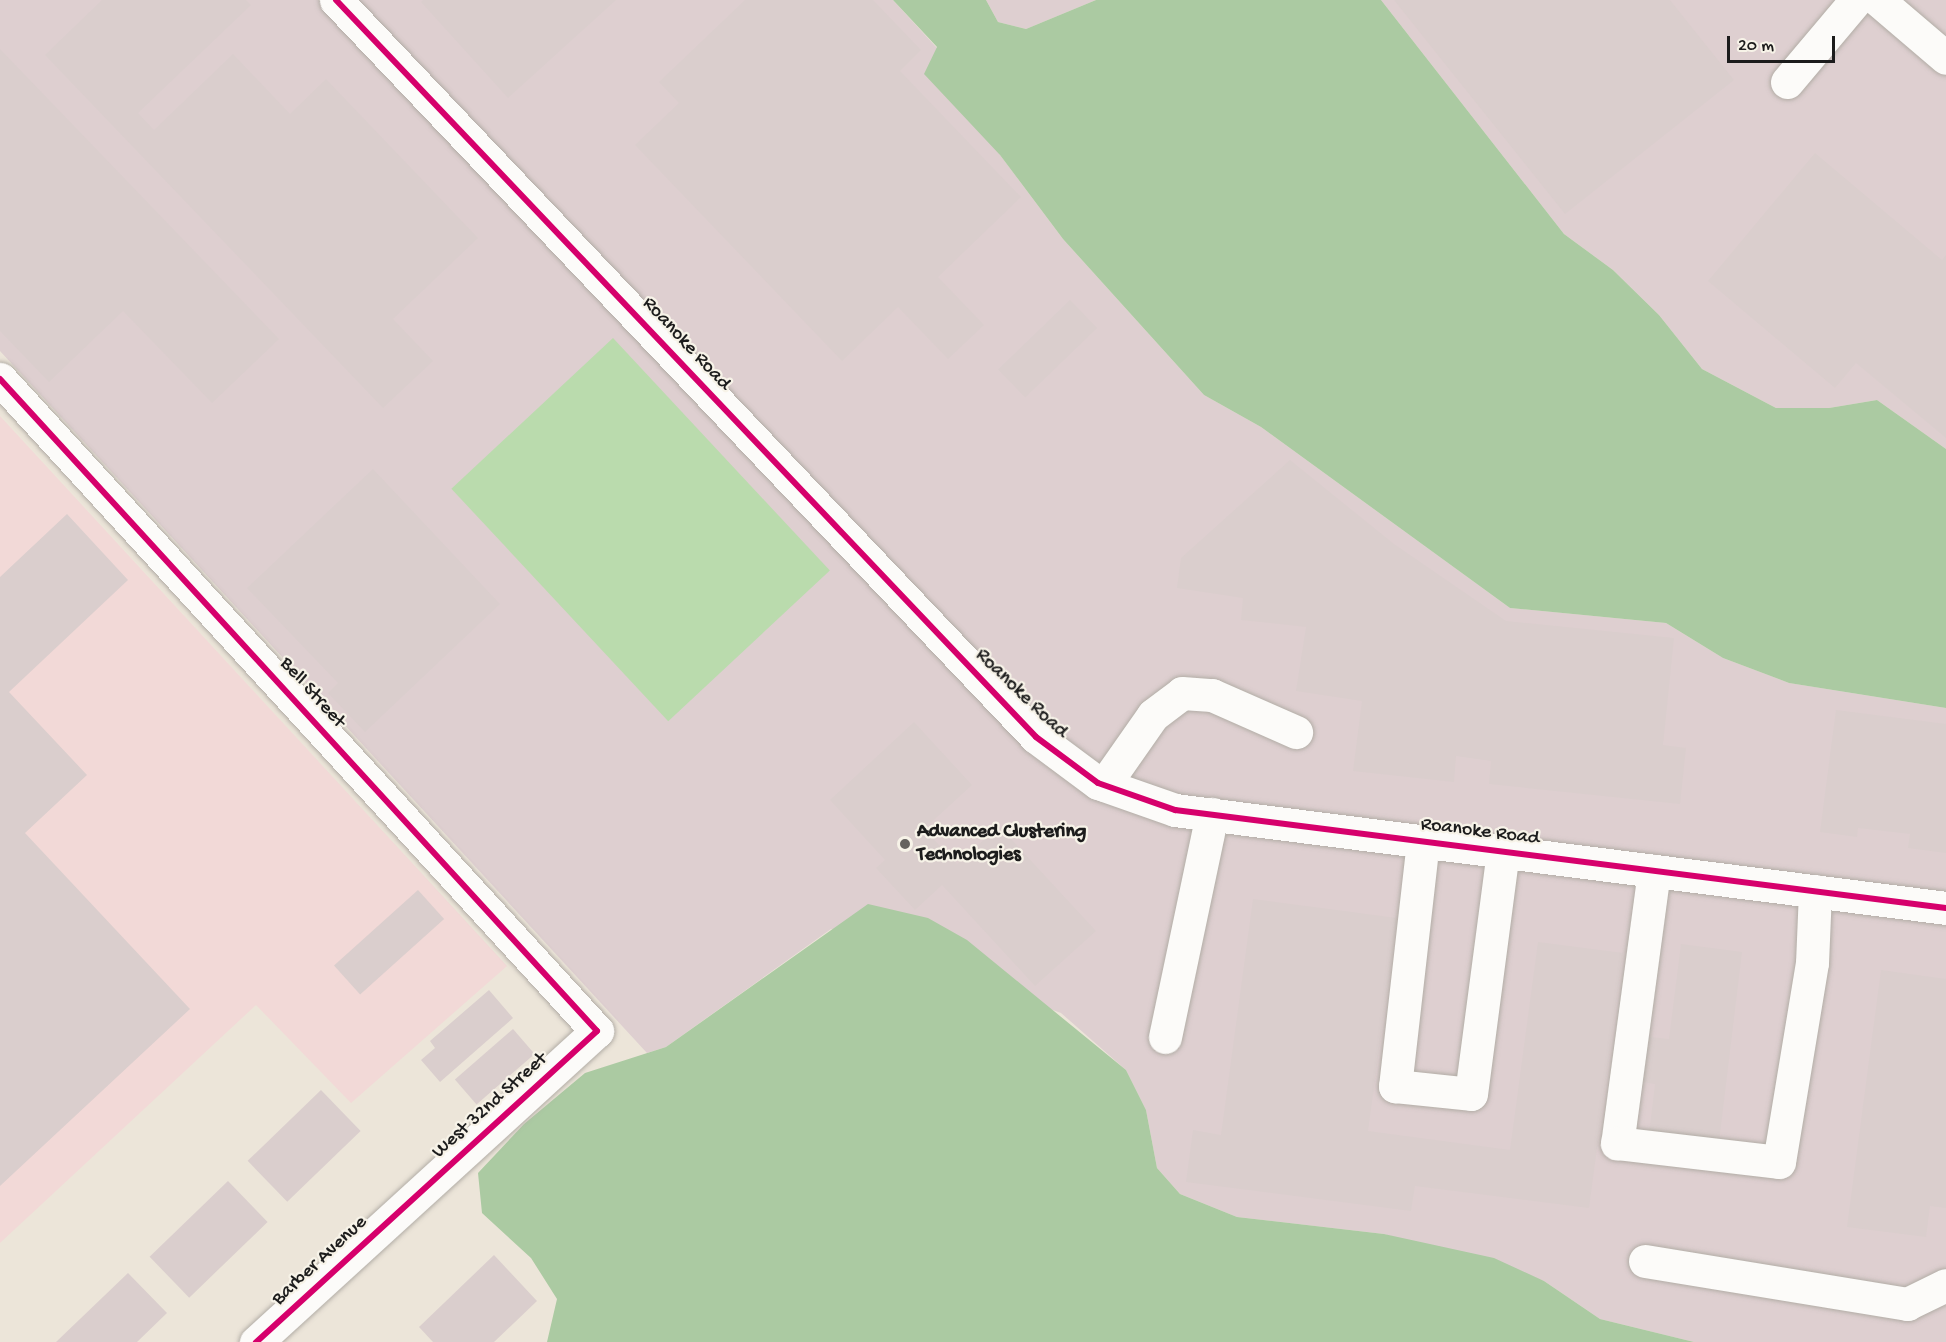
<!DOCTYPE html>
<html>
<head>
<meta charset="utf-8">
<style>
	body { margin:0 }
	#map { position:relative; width:1946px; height:1342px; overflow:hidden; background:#ece5d9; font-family:"Gochi Hand",sans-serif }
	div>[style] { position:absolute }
	.built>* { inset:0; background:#f2d9d7 }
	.industrial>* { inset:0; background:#decfd0 }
	.green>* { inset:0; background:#badbad; transform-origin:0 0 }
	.forest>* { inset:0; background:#abcaa2 }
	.building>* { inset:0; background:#dacecd; transform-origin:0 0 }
	.roads { filter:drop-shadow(0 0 2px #b2ada6) drop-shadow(0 0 2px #b2ada6) }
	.minor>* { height:33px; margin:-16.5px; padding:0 16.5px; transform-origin:16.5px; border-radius:16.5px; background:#fcfbf9 }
	.cycleway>* { height:6px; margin:-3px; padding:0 3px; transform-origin:3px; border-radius:3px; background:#d6006c }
	.dots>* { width:16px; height:16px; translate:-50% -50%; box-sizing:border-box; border:3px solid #f7f3e8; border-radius:50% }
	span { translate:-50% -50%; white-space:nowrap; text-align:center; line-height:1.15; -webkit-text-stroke:4.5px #f7f3e8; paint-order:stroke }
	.street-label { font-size:20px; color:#1c1c1c }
	.poi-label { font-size:20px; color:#1c1c1c; font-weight:700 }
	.left { translate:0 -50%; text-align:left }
	.scale { position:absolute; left:1727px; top:36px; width:108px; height:27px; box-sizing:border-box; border:3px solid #1c1c1c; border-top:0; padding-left:8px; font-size:18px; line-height:21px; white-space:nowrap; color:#1c1c1c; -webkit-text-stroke:4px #f7f3e8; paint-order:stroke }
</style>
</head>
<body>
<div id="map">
	<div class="built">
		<i style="clip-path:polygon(0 416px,507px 966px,351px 1103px,256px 1005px,0 1243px)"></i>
	</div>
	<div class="industrial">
		<i style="clip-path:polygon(0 0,893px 0,937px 48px,1000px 155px,1063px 239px,1204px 395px,1261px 427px,1510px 608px,1666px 623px,1723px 658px,1789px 683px,1946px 708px,1946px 1342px,1694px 1342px,1600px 1319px,1544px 1281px,1384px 1234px,1237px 1217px,1180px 1194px,1157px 1168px,1146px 1110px,1126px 1070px,1061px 1013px,831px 929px,666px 1047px,647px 1053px,0 351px)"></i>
		<i style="clip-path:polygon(986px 0,1096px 0,1026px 29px,998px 22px)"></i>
		<i style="clip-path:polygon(1381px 0,1946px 0,1946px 449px,1877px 400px,1829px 408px,1776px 408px,1702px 369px,1659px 315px,1613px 270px,1564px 234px)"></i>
	</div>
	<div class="green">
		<i style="left:613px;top:338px;width:318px;height:221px;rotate:47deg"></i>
	</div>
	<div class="forest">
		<i style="clip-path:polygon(893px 0,986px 0,998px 22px,1026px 29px,1096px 0,1381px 0,1564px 234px,1613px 270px,1659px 315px,1702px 369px,1776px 408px,1829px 408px,1877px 400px,1946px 449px,1946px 708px,1789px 683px,1723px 658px,1666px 623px,1510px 608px,1261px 427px,1204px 395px,1063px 239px,1000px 155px,924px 74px,937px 47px)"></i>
		<i style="clip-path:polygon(868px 904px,928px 918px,967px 940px,1126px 1070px,1146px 1110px,1157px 1168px,1180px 1194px,1237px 1217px,1384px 1234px,1494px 1258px,1544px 1281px,1600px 1319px,1694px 1342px,547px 1342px,557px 1299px,531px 1258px,482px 1213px,478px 1173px,524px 1124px,585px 1073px,666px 1047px)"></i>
	</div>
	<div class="building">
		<i style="clip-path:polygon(102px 0,246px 0,251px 5px,138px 113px,154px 130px,233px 54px,290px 114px,326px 79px,478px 238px,393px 319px,433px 361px,383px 408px,45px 55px)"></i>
		<i style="clip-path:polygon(423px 0,616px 0,508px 98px,421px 2px)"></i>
		<i style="clip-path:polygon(745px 0,873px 0,921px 50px,900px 71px,1021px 197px,938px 277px,984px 325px,948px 359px,898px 307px,842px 361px,635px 145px,679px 103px,659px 82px)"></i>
		<i style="clip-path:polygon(1394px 0,1670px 0,1734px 80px,1565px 214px)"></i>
		<i style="clip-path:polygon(0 49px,279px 339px,212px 403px,123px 311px,49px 382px,0 331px)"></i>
		<i style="clip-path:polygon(1815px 153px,1942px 260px,1946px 255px,1946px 438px,1856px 363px,1835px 388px,1708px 281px)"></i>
		<i style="left:1070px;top:300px;width:39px;height:100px;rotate:46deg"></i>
		<i style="clip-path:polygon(1290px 460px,1394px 544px,1506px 621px,1674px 638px,1663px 745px,1686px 748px,1680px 804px,1489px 784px,1491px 761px,1456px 756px,1454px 782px,1353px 771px,1362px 701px,1296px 691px,1306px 627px,1241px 620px,1243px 598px,1177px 588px,1181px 558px)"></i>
		<i style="clip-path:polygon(373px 469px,500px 604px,365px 732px,328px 693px,338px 683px,247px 588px)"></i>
		<i style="clip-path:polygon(67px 514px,128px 580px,9px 692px,87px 775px,25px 833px,190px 1009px,0 1186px,0 577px)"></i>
		<i style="clip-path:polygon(1836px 710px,1946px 724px,1946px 853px,1908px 848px,1910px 834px,1858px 828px,1857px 837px,1820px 832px)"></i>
		<i style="clip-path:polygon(914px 722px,972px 785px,924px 829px,957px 864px,999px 826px,1096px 931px,1035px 986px,942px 885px,915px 910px,876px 868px,885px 860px,830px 800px)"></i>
		<i style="left:418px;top:890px;width:39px;height:113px;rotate:48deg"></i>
		<i style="clip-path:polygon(1253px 899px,1397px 918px,1368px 1131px,1510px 1150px,1538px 942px,1623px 953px,1589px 1208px,1415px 1186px,1411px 1211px,1186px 1182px,1193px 1130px,1221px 1135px)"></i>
		<i style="clip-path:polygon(1681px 944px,1742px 952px,1719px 1142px,1649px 1134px,1655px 1084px,1636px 1081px,1642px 1036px,1669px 1039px)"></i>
		<i style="clip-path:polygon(1881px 970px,1946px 979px,1946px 1208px,1930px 1206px,1926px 1237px,1847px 1227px)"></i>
		<i style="clip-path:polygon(489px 990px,513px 1018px,440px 1082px,421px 1060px,435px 1048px,430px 1041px)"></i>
		<i style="left:513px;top:1029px;width:33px;height:77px;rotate:49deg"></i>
		<i style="left:321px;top:1090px;width:57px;height:102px;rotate:46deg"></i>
		<i style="left:228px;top:1181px;width:57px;height:109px;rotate:46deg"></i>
		<i style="clip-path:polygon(494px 1255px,537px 1301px,494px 1342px,433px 1342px,419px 1327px)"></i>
		<i style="clip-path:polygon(128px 1273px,167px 1313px,137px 1342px,56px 1342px)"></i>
	</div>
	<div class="roads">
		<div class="minor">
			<i style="left:336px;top:0;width:1016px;rotate:46.47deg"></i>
			<i style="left:1036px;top:737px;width:77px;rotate:36.6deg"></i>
			<i style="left:1098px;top:783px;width:82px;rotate:19.3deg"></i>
			<i style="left:1175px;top:810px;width:777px;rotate:7.24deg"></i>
			<i style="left:1878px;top:0;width:89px;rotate:40.5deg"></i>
			<i style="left:1787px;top:82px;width:107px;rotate:-49.9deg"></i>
			<i style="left:0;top:379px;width:884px;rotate:47.52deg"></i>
			<i style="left:597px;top:1031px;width:462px;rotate:137.6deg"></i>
			<i style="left:1104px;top:785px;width:85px;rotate:-55deg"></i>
			<i style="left:1153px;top:715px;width:36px;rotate:-37deg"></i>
			<i style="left:1182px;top:693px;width:30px;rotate:4deg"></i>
			<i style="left:1212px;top:695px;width:92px;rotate:23.8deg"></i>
			<i style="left:1423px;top:841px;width:247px;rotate:96.5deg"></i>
			<i style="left:1395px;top:1086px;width:76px;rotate:6deg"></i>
			<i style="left:1471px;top:1094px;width:245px;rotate:-82.5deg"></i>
			<i style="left:1654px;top:871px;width:275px;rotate:97.7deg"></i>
			<i style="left:1617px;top:1143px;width:163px;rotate:6.7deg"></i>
			<i style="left:1779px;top:1162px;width:202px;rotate:-80.6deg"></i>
			<i style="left:1812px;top:963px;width:72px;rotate:-87.6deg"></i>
			<i style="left:1165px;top:1037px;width:228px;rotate:-78.1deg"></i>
			<i style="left:1645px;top:1261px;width:266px;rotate:9.3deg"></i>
			<i style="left:1907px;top:1304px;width:43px;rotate:-26deg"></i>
		</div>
	</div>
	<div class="cycleway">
		<i style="left:336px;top:0;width:1016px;rotate:46.47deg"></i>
		<i style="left:1036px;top:737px;width:77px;rotate:36.6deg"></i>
		<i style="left:1098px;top:783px;width:82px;rotate:19.3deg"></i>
		<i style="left:1175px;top:810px;width:777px;rotate:7.24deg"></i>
		<i style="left:0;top:379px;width:884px;rotate:47.52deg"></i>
		<i style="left:597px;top:1031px;width:462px;rotate:137.6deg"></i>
	</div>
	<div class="dots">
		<i style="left:905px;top:844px;background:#65625e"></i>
	</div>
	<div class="street-label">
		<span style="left:686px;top:344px;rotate:47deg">Roanoke Road</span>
		<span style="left:312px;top:693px;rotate:48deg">Bell Street</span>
		<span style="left:1021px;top:694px;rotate:44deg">Roanoke Road</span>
		<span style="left:1480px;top:832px;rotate:7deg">Roanoke Road</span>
		<span style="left:490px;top:1106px;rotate:-42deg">West 32nd Street</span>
		<span style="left:320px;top:1261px;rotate:-43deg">Barber Avenue</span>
	</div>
	<div class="poi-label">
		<span class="left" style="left:917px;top:844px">Advanced Clustering<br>Technologies</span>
	</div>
	<div class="scale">20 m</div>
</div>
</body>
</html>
